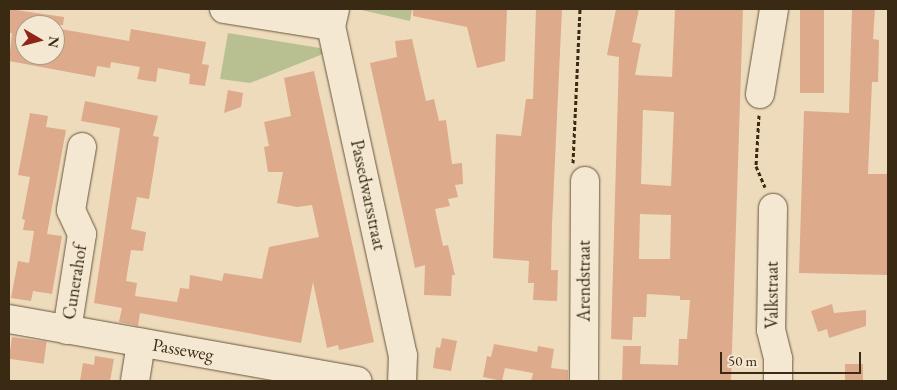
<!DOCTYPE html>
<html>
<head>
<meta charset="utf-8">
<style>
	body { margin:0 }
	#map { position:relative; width:897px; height:390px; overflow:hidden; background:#eedbbb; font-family:"EB Garamond",serif }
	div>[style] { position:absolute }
	.green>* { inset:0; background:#b8c091 }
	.building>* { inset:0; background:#ddaa8c; transform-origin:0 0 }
	.path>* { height:3px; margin-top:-1.5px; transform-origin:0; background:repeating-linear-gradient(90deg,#3a2a13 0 4px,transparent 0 6.5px) }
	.roads { filter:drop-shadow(0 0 1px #67563d) drop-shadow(0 0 1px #67563d) }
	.minor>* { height:28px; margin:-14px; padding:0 14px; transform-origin:14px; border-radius:14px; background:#f4e8d3 }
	span { translate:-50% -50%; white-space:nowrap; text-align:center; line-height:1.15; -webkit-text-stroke:5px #f4e8d3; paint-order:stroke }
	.street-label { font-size:18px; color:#3a2a13 }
	.frame { position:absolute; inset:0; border:10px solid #3a2a13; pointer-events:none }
	.north { position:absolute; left:15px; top:15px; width:50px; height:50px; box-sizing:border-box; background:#f4e8d3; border:1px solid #aa9c86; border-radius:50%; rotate:98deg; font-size:14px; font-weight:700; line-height:20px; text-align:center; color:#3a2a13 }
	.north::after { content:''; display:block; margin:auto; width:18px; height:22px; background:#8f2418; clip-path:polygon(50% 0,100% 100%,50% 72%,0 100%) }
	.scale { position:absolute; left:720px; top:352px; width:141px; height:22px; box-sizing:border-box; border:2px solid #3a2a13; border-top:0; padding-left:6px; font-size:15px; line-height:18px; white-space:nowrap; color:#3a2a13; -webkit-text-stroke:4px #f4e8d3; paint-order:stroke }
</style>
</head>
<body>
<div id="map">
	<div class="green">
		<i style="clip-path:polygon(357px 9px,412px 9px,410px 21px)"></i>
		<i style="clip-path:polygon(228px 33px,320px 48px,323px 54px,250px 83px,220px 79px)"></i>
	</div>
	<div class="building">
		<i style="clip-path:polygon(9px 9px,64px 17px,63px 25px,25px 25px,25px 55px,55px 55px,55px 28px,129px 41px,131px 29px,206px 42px,202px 64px,209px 65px,205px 86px,189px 84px,190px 74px,158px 68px,156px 82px,137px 79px,140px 67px,111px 62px,110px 68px,97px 66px,95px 77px,9px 61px,12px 33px,9px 33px)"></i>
		<i style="clip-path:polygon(413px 9px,507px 9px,505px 61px,477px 68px,467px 27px,413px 16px)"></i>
		<i style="clip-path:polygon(536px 9px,562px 9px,552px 225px,551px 270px,558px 270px,557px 301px,533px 300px,534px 283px,528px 283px,529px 261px,493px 258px,496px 134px,521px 136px,526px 99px,533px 99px)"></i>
		<i style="clip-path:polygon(evenodd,616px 9px,639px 9px,632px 42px,641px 44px,635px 75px,672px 77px,675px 9px,743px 9px,731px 381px,622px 381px,623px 346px,641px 346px,640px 364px,678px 365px,679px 339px,687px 339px,690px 300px,680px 300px,680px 296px,647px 294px,646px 317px,633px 317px,632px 340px,611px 339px,619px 57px,607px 55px,616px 9px,643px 110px,674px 112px,671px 186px,641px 184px,643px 110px,616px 9px,640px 214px,671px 215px,670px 259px,639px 259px,640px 214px)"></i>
		<i style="left:800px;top:9px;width:24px;height:84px"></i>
		<i style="clip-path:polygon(852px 9px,875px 9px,873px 39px,879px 40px,878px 82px,872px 82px,868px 174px,888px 174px,888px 275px,799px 273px,804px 111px,849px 113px)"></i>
		<i style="clip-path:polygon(412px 39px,426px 101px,434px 99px,439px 121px,446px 120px,452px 164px,462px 163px,463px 184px,455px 185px,458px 197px,448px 199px,450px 206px,435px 209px,443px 246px,448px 245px,455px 275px,452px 275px,451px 296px,424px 295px,425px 265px,415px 268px,370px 63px,397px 57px,395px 41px)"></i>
		<i style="clip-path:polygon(314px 71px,374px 342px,339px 350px,338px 345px,327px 348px,313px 282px,301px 343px,140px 313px,138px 326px,119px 322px,122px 308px,94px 303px,120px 128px,81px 121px,85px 101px,158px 116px,153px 136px,159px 137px,149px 199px,137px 197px,131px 229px,146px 232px,143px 251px,131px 250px,126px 281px,137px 283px,135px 296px,177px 302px,180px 288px,189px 289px,190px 275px,222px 281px,224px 273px,262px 279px,269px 247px,319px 237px,312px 205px,297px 207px,277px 203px,283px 172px,268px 172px,264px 147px,269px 146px,264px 122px,291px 116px,284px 78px)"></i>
		<i style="clip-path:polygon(228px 90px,243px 93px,241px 107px,224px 113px)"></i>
		<i style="clip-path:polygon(30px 113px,48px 116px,46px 127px,66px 130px,47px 234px,62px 236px,52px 294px,33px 291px,31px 301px,11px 298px,18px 261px,29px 263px,34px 231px,23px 230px,25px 220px,22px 219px,30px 177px,18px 175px)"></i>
		<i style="clip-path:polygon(832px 304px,834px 313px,866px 310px,866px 326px,829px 338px,827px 329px,818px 332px,811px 311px)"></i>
		<i style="left:12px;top:337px;width:35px;height:22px;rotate:8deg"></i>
		<i style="clip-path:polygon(442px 338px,457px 341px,451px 371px,433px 368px,436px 347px,440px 348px)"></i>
		<i style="clip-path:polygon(494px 344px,537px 352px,538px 346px,554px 349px,551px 368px,568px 370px,568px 381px,531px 381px,533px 373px,505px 368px,502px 381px,483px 377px,487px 356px,491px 357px)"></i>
		<i style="clip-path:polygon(95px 356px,114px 359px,110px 381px,80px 381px,83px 363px,94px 365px)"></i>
		<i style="left:845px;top:364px;width:18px;height:17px"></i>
	</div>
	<div class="path">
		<i style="left:759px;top:115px;width:51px;rotate:93.4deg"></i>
		<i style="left:756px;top:166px;width:23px;rotate:67deg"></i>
		<i style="left:573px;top:163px;width:154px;rotate:-87.4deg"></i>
	</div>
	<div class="roads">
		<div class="minor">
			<i style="left:224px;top:9px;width:108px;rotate:9deg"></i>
			<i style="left:335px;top:9px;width:17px;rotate:103deg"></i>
			<i style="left:331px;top:26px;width:337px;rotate:77.7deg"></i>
			<i style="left:403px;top:355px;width:26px;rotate:92deg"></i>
			<i style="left:760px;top:94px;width:86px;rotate:-80.6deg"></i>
			<i style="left:773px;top:208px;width:122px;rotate:90.9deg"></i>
			<i style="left:771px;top:330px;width:30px;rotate:76deg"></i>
			<i style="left:778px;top:359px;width:22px;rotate:90deg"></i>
			<i style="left:9px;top:319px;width:354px;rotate:10.1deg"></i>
			<i style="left:67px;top:330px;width:97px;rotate:-81.1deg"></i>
			<i style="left:82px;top:234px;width:26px;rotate:-115deg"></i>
			<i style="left:71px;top:210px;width:64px;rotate:-80.1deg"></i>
			<i style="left:135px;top:381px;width:39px;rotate:-81deg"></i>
			<i style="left:584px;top:381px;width:200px;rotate:-89.7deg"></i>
		</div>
	</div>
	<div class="street-label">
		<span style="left:368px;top:195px;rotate:78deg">Passedwarsstraat</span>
		<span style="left:584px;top:281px;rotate:-90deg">Arendstraat</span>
		<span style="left:75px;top:282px;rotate:-81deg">Cunerahof</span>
		<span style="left:772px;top:295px;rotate:-90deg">Valkstraat</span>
		<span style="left:183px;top:350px;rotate:10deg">Passeweg</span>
	</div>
	<div class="frame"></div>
	<div class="north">N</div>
	<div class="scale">50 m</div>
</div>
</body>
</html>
